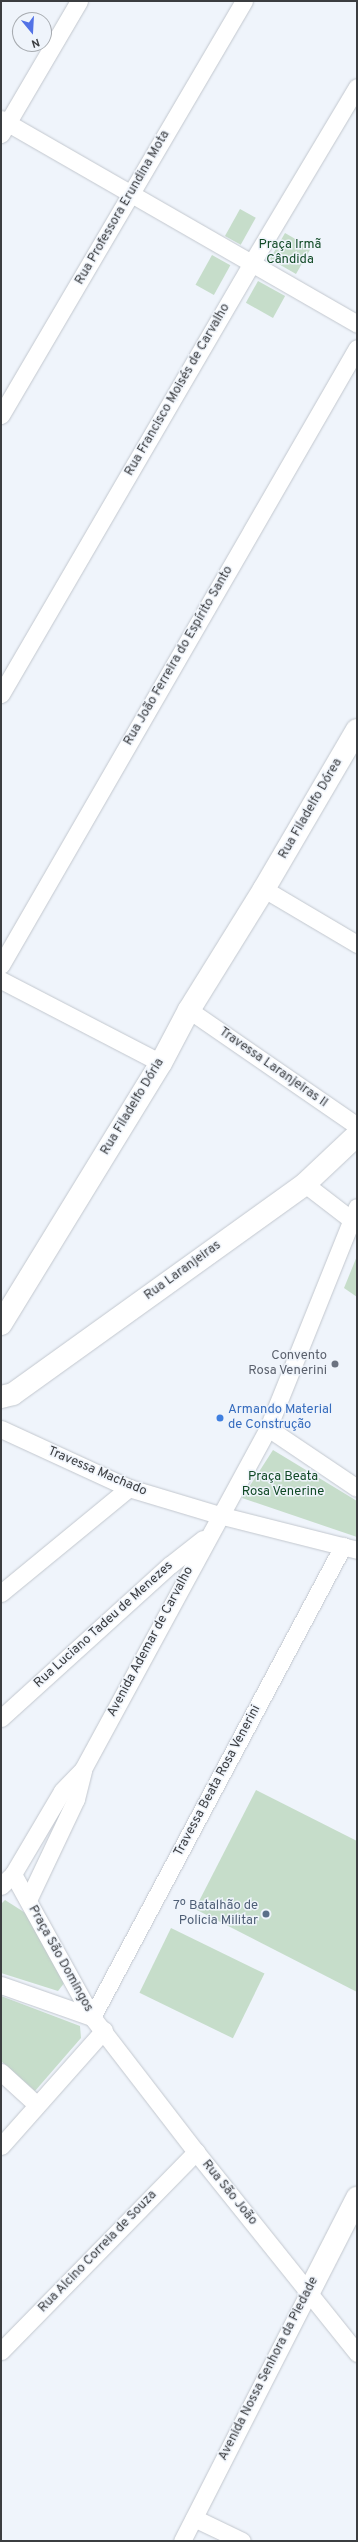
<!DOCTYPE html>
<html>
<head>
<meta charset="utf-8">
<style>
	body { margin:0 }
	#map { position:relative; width:358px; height:2542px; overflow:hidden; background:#eff4fb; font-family:Overpass,sans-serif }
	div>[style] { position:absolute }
	.green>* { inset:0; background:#c6ddca; transform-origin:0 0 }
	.roads { filter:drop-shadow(0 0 1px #c2c7ce) drop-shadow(0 0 1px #c2c7ce) }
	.street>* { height:17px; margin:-8.5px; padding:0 8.5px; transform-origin:8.5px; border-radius:8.5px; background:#fff }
	.secondary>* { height:22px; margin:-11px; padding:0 11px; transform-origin:11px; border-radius:11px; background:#fff }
	.dots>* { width:11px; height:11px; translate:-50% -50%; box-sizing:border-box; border:2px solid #eff4fb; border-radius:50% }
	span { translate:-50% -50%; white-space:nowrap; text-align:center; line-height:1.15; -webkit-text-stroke:3px #eff4fb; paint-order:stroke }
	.street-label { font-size:13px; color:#3b3d40 }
	.park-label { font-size:13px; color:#104925 }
	.worship-label { font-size:13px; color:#5b616d }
	.right { translate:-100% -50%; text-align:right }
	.shop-label { font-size:13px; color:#366cbe }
	.left { translate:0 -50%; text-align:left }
	.service-label { font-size:13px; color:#4e5e75 }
	.frame { position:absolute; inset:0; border:2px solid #3b3d40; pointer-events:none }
	.north { position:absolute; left:12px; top:12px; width:40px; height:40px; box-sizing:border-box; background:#eff4fb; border:1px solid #a7abb0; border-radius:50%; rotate:162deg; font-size:11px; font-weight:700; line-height:16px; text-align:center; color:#3b3d40 }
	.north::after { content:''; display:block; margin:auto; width:14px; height:18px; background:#5272e6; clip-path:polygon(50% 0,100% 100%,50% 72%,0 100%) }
</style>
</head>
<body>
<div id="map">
	<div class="green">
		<i style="left:240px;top:209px;width:18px;height:31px;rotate:29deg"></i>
		<i style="left:285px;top:233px;width:30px;height:30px;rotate:30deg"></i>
		<i style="left:212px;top:255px;width:21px;height:34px;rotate:29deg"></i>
		<i style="left:258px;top:281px;width:31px;height:25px;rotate:29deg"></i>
		<i style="clip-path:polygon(357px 1256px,357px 1297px,344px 1288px)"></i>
		<i style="clip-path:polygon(273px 1450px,357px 1501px,357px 1537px,242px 1498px)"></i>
		<i style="clip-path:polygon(256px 1790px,357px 1841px,357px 1992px,195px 1909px)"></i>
		<i style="clip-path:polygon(5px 1900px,27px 1914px,65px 1982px,58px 1991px,1px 1973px,1px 1904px)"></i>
		<i style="left:171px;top:1928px;width:104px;height:72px;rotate:26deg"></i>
		<i style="clip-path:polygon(1px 1996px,80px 2026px,81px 2038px,35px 2091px,1px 2061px)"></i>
	</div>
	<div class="roads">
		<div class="street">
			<i style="left:1px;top:119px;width:411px;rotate:29.9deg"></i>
			<i style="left:1px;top:134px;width:154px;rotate:-59.6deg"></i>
			<i style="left:1px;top:415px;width:480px;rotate:-59.6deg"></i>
			<i style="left:1px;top:694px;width:497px;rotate:-59.8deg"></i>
			<i style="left:251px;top:264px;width:206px;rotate:-59.1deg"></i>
			<i style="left:264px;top:889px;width:108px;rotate:30.6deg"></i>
			<i style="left:1px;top:965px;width:712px;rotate:-60.02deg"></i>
			<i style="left:1px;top:980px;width:180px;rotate:27.4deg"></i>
			<i style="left:189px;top:1010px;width:204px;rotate:34.6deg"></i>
			<i style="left:305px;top:1184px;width:66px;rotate:37.6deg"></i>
			<i style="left:268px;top:1428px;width:238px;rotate:-68.1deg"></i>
			<i style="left:1px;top:1429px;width:141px;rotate:24.7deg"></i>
			<i style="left:129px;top:1488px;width:94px;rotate:16.7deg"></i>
			<i style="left:219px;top:1515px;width:142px;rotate:14.2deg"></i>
			<i style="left:1px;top:1593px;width:166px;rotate:-39.4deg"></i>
			<i style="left:1px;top:1718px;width:228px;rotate:-42.2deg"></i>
			<i style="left:170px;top:1565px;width:42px;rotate:-38.2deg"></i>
			<i style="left:13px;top:1874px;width:163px;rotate:61.1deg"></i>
			<i style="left:92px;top:2017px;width:170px;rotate:52.4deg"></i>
			<i style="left:196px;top:2152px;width:258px;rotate:51.3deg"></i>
			<i style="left:1px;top:1886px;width:17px;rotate:-45deg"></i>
			<i style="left:13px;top:1874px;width:96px;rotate:-59.4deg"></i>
			<i style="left:62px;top:1791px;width:30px;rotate:-46deg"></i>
			<i style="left:83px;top:1769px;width:388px;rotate:-61.5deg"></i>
			<i style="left:268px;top:1428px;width:107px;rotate:34deg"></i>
			<i style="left:28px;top:1900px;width:112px;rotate:-64.6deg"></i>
			<i style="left:76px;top:1799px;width:30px;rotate:-76deg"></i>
			<i style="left:1px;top:1985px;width:96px;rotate:19.4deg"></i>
			<i style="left:92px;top:2017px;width:534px;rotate:-61.95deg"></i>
			<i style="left:1px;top:2072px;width:47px;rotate:42.4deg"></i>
			<i style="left:1px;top:2146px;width:155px;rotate:-48.4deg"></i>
			<i style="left:1px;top:2351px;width:279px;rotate:-45.6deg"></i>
			<i style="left:194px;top:2518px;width:53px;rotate:25.6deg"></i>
			<i style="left:182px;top:2541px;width:280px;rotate:-63deg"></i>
		</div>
		<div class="secondary">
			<i style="left:1px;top:1324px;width:306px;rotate:-58.5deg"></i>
			<i style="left:161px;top:1063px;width:60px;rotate:-62.2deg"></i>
			<i style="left:189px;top:1010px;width:142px;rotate:-58.2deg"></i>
			<i style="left:264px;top:889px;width:184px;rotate:-59.7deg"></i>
			<i style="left:1px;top:1397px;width:12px;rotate:-14deg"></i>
			<i style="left:13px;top:1394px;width:360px;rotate:-35.7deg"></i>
			<i style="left:305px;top:1184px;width:71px;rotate:-43.3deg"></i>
			<i style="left:309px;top:2292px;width:106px;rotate:-62.9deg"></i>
		</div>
	</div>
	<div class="dots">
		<i style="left:335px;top:1364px;background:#6b7280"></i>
		<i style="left:220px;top:1418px;background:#3f7fe0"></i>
		<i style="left:266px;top:1914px;background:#5c6f8a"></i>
	</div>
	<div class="street-label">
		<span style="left:123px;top:208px;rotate:-60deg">Rua Professora Erundina Mota</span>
		<span style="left:178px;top:390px;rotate:-60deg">Rua Francisco Moisés de Carvalho</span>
		<span style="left:179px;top:656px;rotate:-60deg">Rua João Ferreira do Espírito Santo</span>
		<span style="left:311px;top:809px;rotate:-60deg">Rua Filadelfo Dórea</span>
		<span style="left:273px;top:1068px;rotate:35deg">Travessa Laranjeiras II</span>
		<span style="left:133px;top:1107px;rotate:-59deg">Rua Filadelfo Dória</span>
		<span style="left:183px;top:1271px;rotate:-36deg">Rua Laranjeiras</span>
		<span style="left:97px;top:1472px;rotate:23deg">Travessa Machado</span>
		<span style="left:104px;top:1625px;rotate:-42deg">Rua Luciano Tadeu de Menezes</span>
		<span style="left:151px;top:1642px;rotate:-62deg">Avenida Ademar de Carvalho</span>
		<span style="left:218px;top:1781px;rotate:-62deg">Travessa Beata Rosa Venerini</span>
		<span style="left:60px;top:1959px;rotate:61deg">Praça São Domingos</span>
		<span style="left:229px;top:2193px;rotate:51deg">Rua São João</span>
		<span style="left:98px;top:2252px;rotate:-46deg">Rua Alcino Correia de Souza</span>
		<span style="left:269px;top:2369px;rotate:-63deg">Avenida Nossa Senhora da Piedade</span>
	</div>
	<div class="park-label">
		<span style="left:290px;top:253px">Praça Irmã<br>Cândida</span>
		<span style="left:283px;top:1485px">Praça Beata<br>Rosa Venerine</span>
	</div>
	<div class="worship-label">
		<span class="right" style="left:327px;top:1364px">Convento<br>Rosa Venerini</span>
	</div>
	<div class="shop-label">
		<span class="left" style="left:228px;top:1418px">Armando Material<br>de Construção</span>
	</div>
	<div class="service-label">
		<span class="right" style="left:258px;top:1914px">7º Batalhão de<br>Policia Militar</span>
	</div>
	<div class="frame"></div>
	<div class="north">N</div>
</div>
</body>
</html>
